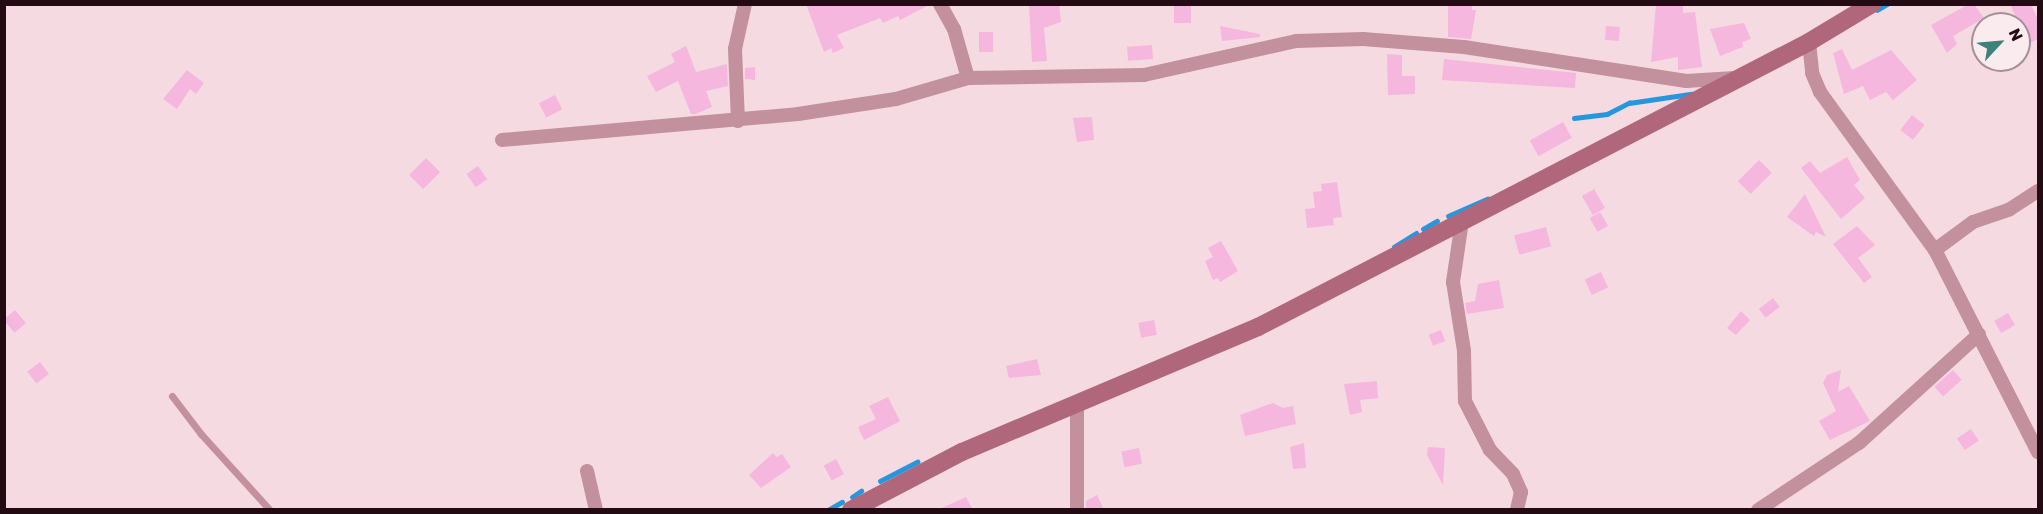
<!DOCTYPE html>
<html>
<head>
<meta charset="utf-8">
<style>
	body { margin:0 }
	#map { position:relative; width:2043px; height:514px; overflow:hidden; background:#f6dae1; font-family:Rubik,sans-serif }
	div>[style] { position:absolute }
	.stream>* { height:4.5px; margin:-2.25px; padding:0 2.25px; transform-origin:2.25px; border-radius:2.25px; background:#2497de }
	.building>* { inset:0; background:#f5b7dd; transform-origin:0 0 }
	.lane>* { height:7px; margin:-3.5px; padding:0 3.5px; transform-origin:3.5px; border-radius:3.5px; background:#c3909d }
	.street>* { height:14px; margin:-7px; padding:0 7px; transform-origin:7px; border-radius:7px; background:#c3909d }
	.secondary>* { height:18px; margin:-9px; padding:0 9px; transform-origin:9px; border-radius:9px; background:#b0677b }
	span { translate:-50% -50%; white-space:nowrap; text-align:center; line-height:1.15; -webkit-text-stroke:6px #faebef; paint-order:stroke }
	.frame { position:absolute; inset:0; border:6px solid #220b12; pointer-events:none }
	.north { position:absolute; left:1971px; top:12px; width:60px; height:60px; box-sizing:border-box; background:#faebef; border:2px solid #a49197; border-radius:50%; rotate:64deg; font-size:16px; font-weight:700; line-height:24px; text-align:center; color:#220b12 }
	.north::after { content:''; display:block; margin:auto; width:21px; height:27px; background:#3d8277; clip-path:polygon(50% 0,100% 100%,50% 72%,0 100%) }
</style>
</head>
<body>
<div id="map">
	<div class="stream">
		<i style="left:1877px;top:10px;width:12px;rotate:-31deg"></i>
		<i style="left:1574px;top:118px;width:33px;rotate:-7deg"></i>
		<i style="left:1607px;top:114px;width:25px;rotate:-27deg"></i>
		<i style="left:1629px;top:103px;width:63px;rotate:-8.3deg"></i>
		<i style="left:1448px;top:216px;width:43px;rotate:-23.6deg"></i>
		<i style="left:1423px;top:229px;width:16px;rotate:-30deg"></i>
		<i style="left:1394px;top:247px;width:26px;rotate:-32deg"></i>
		<i style="left:880px;top:481px;width:42px;rotate:-27.2deg"></i>
		<i style="left:852px;top:497px;width:11px;rotate:-34deg"></i>
		<i style="left:828px;top:510px;width:16px;rotate:-30deg"></i>
	</div>
	<div class="building">
		<i style="clip-path:polygon(806px 4px,931px 4px,900px 20px,898px 16px,883px 23px,880px 18px,837px 35px,844px 48px,833px 53px,831px 48px,824px 52px)"></i>
		<i style="clip-path:polygon(1059px 4px,1061px 22px,1044px 28px,1047px 61px,1032px 62px,1029px 6px)"></i>
		<i style="left:1174px;top:4px;width:17px;height:19px"></i>
		<i style="clip-path:polygon(1448px 4px,1472px 4px,1472px 10px,1476px 10px,1471px 39px,1448px 37px)"></i>
		<i style="clip-path:polygon(1656px 4px,1683px 4px,1683px 13px,1695px 12px,1702px 67px,1678px 70px,1678px 57px,1651px 62px)"></i>
		<i style="clip-path:polygon(1969px 4px,1974px 4px,1984px 18px,1953px 36px,1957px 44px,1947px 53px,1931px 25px)"></i>
		<i style="clip-path:polygon(2010px 4px,2031px 4px,2038px 20px,2038px 39px,2030px 43px,2020px 24px,1995px 24px,2015px 15px)"></i>
		<i style="clip-path:polygon(1744px 23px,1751px 39px,1742px 42px,1743px 47px,1720px 56px,1710px 29px)"></i>
		<i style="clip-path:polygon(1220px 26px,1260px 34px,1260px 37px,1222px 41px)"></i>
		<i style="left:1606px;top:26px;width:14px;height:14px;rotate:4deg"></i>
		<i style="left:979px;top:32px;width:14px;height:20px"></i>
		<i style="left:1152px;top:45px;width:14px;height:25px;rotate:86deg"></i>
		<i style="clip-path:polygon(686px 46px,696px 72px,727px 64px,728px 86px,706px 91px,712px 107px,695px 114px,691px 114px,678px 81px,656px 92px,647px 76px,675px 62px,671px 54px)"></i>
		<i style="clip-path:polygon(1842px 49px,1852px 70px,1891px 50px,1917px 80px,1893px 100px,1886px 92px,1870px 100px,1863px 86px,1844px 94px,1833px 53px)"></i>
		<i style="clip-path:polygon(1387px 54px,1402px 55px,1402px 76px,1415px 76px,1415px 94px,1388px 95px)"></i>
		<i style="clip-path:polygon(1444px 59px,1576px 73px,1575px 88px,1442px 80px)"></i>
		<i style="clip-path:polygon(755px 67px,755px 80px,745px 79px,745px 68px)"></i>
		<i style="clip-path:polygon(187px 70px,204px 83px,196px 94px,190px 89px,177px 109px,163px 99px)"></i>
		<i style="left:555px;top:95px;width:16px;height:18px;rotate:63deg"></i>
		<i style="left:1912px;top:115px;width:16px;height:19px;rotate:38deg"></i>
		<i style="clip-path:polygon(1092px 117px,1094px 140px,1077px 142px,1073px 118px)"></i>
		<i style="left:1563px;top:122px;width:18px;height:38px;rotate:61deg"></i>
		<i style="clip-path:polygon(1847px 157px,1860px 180px,1854px 185px,1865px 198px,1841px 219px,1801px 168px,1810px 161px,1820px 173px)"></i>
		<i style="left:426px;top:158px;width:20px;height:24px;rotate:45deg"></i>
		<i style="left:1759px;top:160px;width:18px;height:30px;rotate:45deg"></i>
		<i style="left:478px;top:166px;width:16px;height:14px;rotate:55deg"></i>
		<i style="clip-path:polygon(1337px 182px,1342px 217px,1333px 218px,1334px 225px,1307px 228px,1305px 209px,1315px 208px,1313px 192px,1322px 191px,1321px 184px)"></i>
		<i style="left:1594px;top:189px;width:22px;height:14px;rotate:60deg"></i>
		<i style="clip-path:polygon(1805px 194px,1826px 237px,1816px 232px,1814px 236px,1787px 217px)"></i>
		<i style="left:1600px;top:212px;width:16px;height:12px;rotate:60deg"></i>
		<i style="clip-path:polygon(1857px 226px,1875px 245px,1858px 258px,1872px 277px,1864px 283px,1833px 244px)"></i>
		<i style="left:1546px;top:227px;width:20px;height:33px;rotate:75deg"></i>
		<i style="clip-path:polygon(1221px 241px,1238px 271px,1220px 282px,1218px 278px,1213px 280px,1205px 261px,1213px 257px,1208px 248px)"></i>
		<i style="left:1601px;top:272px;width:17px;height:18px;rotate:65deg"></i>
		<i style="clip-path:polygon(1499px 280px,1504px 308px,1467px 314px,1465px 303px,1475px 301px,1478px 284px)"></i>
		<i style="left:1773px;top:298px;width:11px;height:18px;rotate:52deg"></i>
		<i style="left:15px;top:310px;width:17px;height:15px;rotate:50deg"></i>
		<i style="clip-path:polygon(1741px 311px,1750px 320px,1736px 335px,1727px 328px)"></i>
		<i style="left:2008px;top:313px;width:14px;height:16px;rotate:60deg"></i>
		<i style="left:1154px;top:320px;width:15px;height:16px;rotate:79deg"></i>
		<i style="left:1441px;top:330px;width:12px;height:13px;rotate:70deg"></i>
		<i style="clip-path:polygon(1037px 359px,1041px 375px,1009px 378px,1006px 366px)"></i>
		<i style="left:40px;top:362px;width:15px;height:16px;rotate:53deg"></i>
		<i style="clip-path:polygon(1841px 370px,1838px 392px,1849px 386px,1870px 421px,1830px 440px,1819px 421px,1836px 411px,1823px 383px,1827px 375px)"></i>
		<i style="left:1953px;top:370px;width:13px;height:25px;rotate:48deg"></i>
		<i style="clip-path:polygon(1377px 381px,1378px 398px,1360px 400px,1362px 412px,1350px 415px,1344px 384px)"></i>
		<i style="clip-path:polygon(888px 397px,900px 421px,864px 440px,858px 427px,876px 419px,869px 406px)"></i>
		<i style="clip-path:polygon(1273px 403px,1283px 408px,1293px 406px,1296px 424px,1245px 436px,1240px 415px)"></i>
		<i style="left:1971px;top:429px;width:14px;height:17px;rotate:56deg"></i>
		<i style="clip-path:polygon(1304px 443px,1306px 468px,1293px 469px,1290px 447px)"></i>
		<i style="clip-path:polygon(1428px 447px,1445px 448px,1443px 485px,1427px 455px)"></i>
		<i style="left:1139px;top:448px;width:16px;height:18px;rotate:79deg"></i>
		<i style="clip-path:polygon(773px 453px,777px 457px,782px 454px,791px 467px,761px 488px,749px 475px)"></i>
		<i style="left:836px;top:459px;width:17px;height:14px;rotate:62deg"></i>
		<i style="clip-path:polygon(1097px 495px,1104px 510px,1086px 510px,1086px 501px)"></i>
		<i style="clip-path:polygon(966px 497px,973px 510px,937px 510px)"></i>
	</div>
	<div class="lane">
		<i style="left:172px;top:396px;width:48px;rotate:52.7deg"></i>
		<i style="left:201px;top:434px;width:103px;rotate:47.8deg"></i>
	</div>
	<div class="street">
		<i style="left:940px;top:4px;width:29px;rotate:61deg"></i>
		<i style="left:954px;top:29px;width:51px;rotate:74.1deg"></i>
		<i style="left:1809px;top:42px;width:31px;rotate:84deg"></i>
		<i style="left:1812px;top:73px;width:21px;rotate:67deg"></i>
		<i style="left:1820px;top:92px;width:195px;rotate:54deg"></i>
		<i style="left:1935px;top:250px;width:227px;rotate:63deg"></i>
		<i style="left:738px;top:121px;width:72px;rotate:-92.4deg"></i>
		<i style="left:735px;top:49px;width:46px;rotate:-77.5deg"></i>
		<i style="left:502px;top:140px;width:297px;rotate:-5deg"></i>
		<i style="left:798px;top:114px;width:99px;rotate:-8.7deg"></i>
		<i style="left:896px;top:99px;width:75px;rotate:-16.3deg"></i>
		<i style="left:968px;top:78px;width:176px;rotate:-1deg"></i>
		<i style="left:1144px;top:75px;width:156px;rotate:-12.6deg"></i>
		<i style="left:1296px;top:41px;width:67px;rotate:-1.7deg"></i>
		<i style="left:1363px;top:39px;width:101px;rotate:4.5deg"></i>
		<i style="left:1464px;top:47px;width:225px;rotate:8.7deg"></i>
		<i style="left:1686px;top:81px;width:49px;rotate:-3.5deg"></i>
		<i style="left:1462px;top:221px;width:62px;rotate:98.4deg"></i>
		<i style="left:1453px;top:282px;width:70px;rotate:80.9deg"></i>
		<i style="left:1464px;top:351px;width:50px;rotate:88.9deg"></i>
		<i style="left:1465px;top:401px;width:55px;rotate:63deg"></i>
		<i style="left:1490px;top:450px;width:33px;rotate:46deg"></i>
		<i style="left:1513px;top:474px;width:20px;rotate:66deg"></i>
		<i style="left:1521px;top:492px;width:18px;rotate:103deg"></i>
		<i style="left:1935px;top:250px;width:47px;rotate:-36.4deg"></i>
		<i style="left:1973px;top:222px;width:39px;rotate:-19deg"></i>
		<i style="left:2010px;top:209px;width:33px;rotate:-33deg"></i>
		<i style="left:1077px;top:405px;width:105px;rotate:90deg"></i>
		<i style="left:587px;top:471px;width:40px;rotate:77deg"></i>
		<i style="left:1758px;top:510px;width:121px;rotate:-33.6deg"></i>
		<i style="left:1859px;top:443px;width:162px;rotate:-42.2deg"></i>
	</div>
	<div class="secondary">
		<i style="left:851px;top:510px;width:125px;rotate:-27.6deg"></i>
		<i style="left:962px;top:452px;width:321px;rotate:-22.9deg"></i>
		<i style="left:1258px;top:327px;width:620px;rotate:-27.35deg"></i>
		<i style="left:1809px;top:42px;width:74px;rotate:-31.1deg"></i>
	</div>
	<div class="frame"></div>
	<div class="north">N</div>
</div>
</body>
</html>
